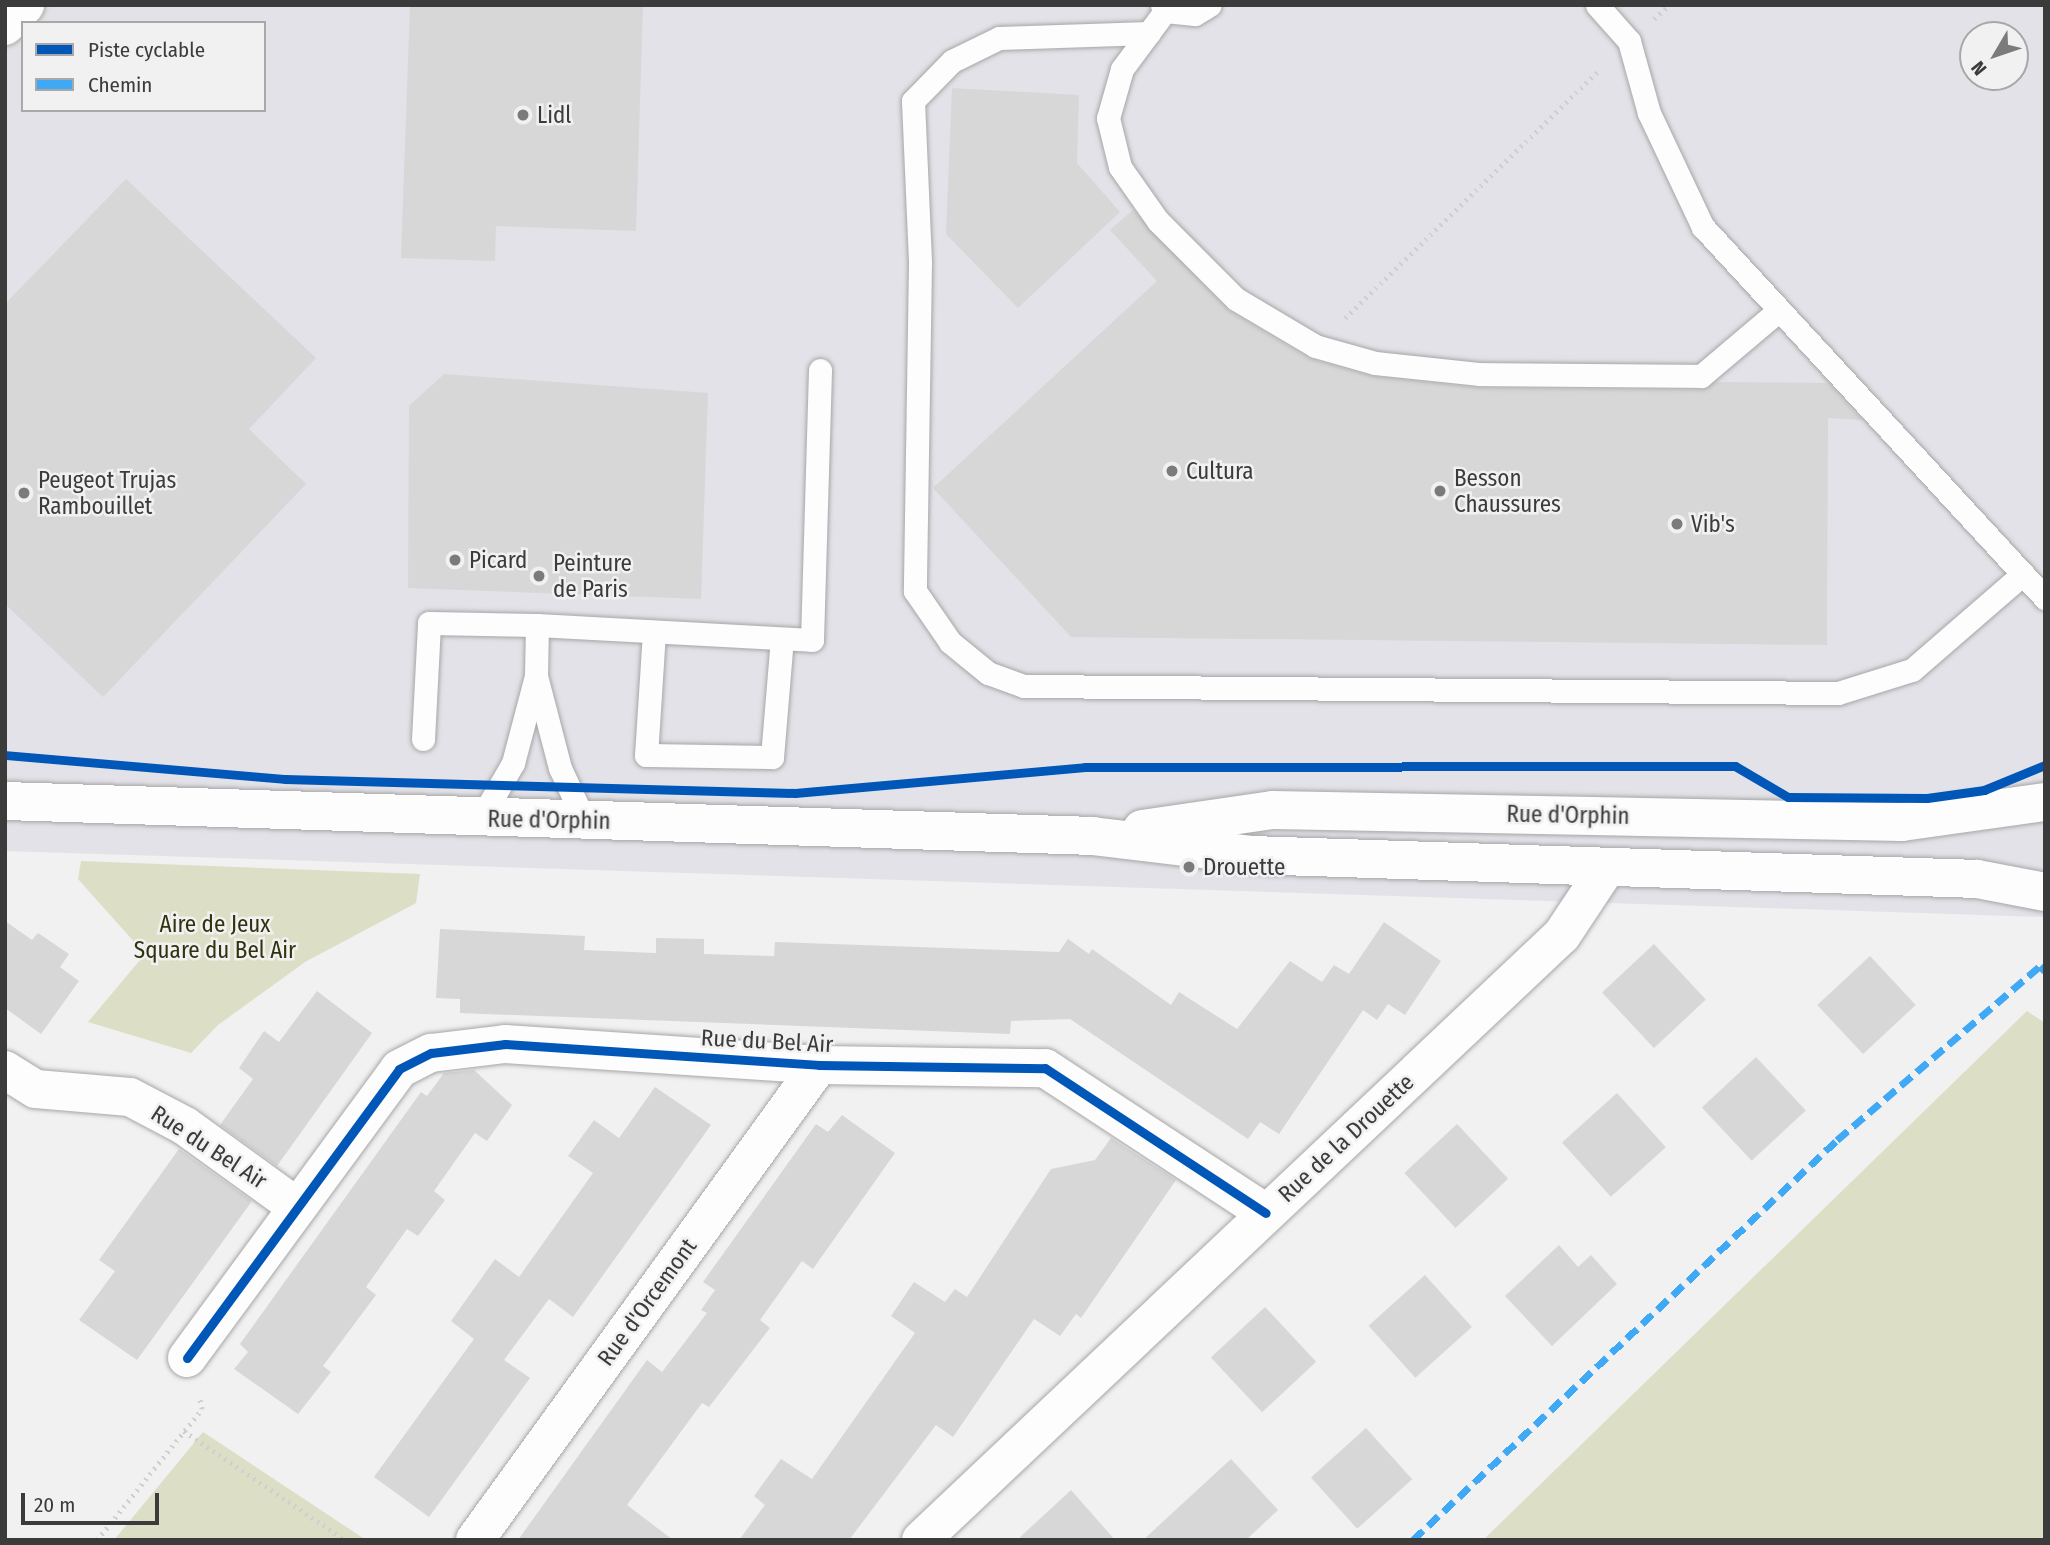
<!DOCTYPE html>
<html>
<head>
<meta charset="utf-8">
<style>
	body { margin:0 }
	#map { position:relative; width:2050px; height:1545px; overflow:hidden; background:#f1f1f2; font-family:"Fira Sans Condensed",sans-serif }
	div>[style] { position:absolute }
	.built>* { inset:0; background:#e2e2e8 }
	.green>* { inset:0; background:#dcdec5 }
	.building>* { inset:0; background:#d7d7d8; transform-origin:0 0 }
	.path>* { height:4.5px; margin-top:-2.25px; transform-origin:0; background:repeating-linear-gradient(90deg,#cfcfcf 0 2px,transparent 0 7px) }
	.roads { filter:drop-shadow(0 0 2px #a7a7a8) drop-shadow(0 0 2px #a7a7a8) }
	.service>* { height:23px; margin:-11.5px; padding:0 11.5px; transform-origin:11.5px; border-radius:11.5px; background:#fdfdfd }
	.minor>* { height:38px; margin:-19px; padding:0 19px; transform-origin:19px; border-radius:19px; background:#fdfdfd }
	.secondary>* { height:38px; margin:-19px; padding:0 19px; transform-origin:19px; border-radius:19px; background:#fdfdfd }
	.quiet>* { height:7px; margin-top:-3.5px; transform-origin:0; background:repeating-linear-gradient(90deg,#3fa9f5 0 14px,transparent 0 21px) }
	.cycleway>* { height:9px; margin:-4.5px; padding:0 4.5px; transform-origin:4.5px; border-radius:4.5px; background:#0057b8 }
	.dots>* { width:19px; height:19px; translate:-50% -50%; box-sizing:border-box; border:4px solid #f1f1f2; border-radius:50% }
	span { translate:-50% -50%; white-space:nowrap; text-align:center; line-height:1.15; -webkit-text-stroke:5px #f1f1f2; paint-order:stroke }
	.poi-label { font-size:23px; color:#3b3b3c }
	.left { translate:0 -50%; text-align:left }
	.street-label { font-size:23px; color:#3b3b3c }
	.park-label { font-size:23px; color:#31330c }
	.frame { position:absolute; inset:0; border:7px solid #3b3b3c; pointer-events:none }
	.legend { position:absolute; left:21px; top:21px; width:245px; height:91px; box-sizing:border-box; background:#f1f1f2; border:2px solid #a8a8a9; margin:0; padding:9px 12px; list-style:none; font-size:21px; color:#3b3b3c }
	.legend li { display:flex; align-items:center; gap:14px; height:35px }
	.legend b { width:35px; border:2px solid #a8a8a9 }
	.north { position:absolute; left:1959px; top:21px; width:70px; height:70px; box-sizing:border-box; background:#f1f1f2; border:2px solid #a8a8a9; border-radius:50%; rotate:231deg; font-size:19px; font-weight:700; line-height:28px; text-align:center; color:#3b3b3c }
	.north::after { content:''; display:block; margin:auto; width:24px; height:32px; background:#7b7b7c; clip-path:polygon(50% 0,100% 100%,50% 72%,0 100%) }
	.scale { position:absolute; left:21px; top:1493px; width:138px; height:32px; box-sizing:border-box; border:4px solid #3b3b3c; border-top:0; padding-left:9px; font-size:21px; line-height:24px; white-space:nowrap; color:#3b3b3c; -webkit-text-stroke:5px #f1f1f2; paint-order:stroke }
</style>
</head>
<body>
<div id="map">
	<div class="built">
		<i style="clip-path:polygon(evenodd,5px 5px,2045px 5px,2045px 917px,5px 851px,5px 5px,23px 23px,264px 23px,264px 110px,23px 110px,23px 23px,5px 5px,1973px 35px,2015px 35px,2015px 77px,1973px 77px,1973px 35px)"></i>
	</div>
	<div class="green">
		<i style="clip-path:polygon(81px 861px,420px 874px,416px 903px,305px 962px,218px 1025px,191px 1053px,88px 1022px,145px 954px,78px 879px)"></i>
		<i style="clip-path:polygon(2027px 1011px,2045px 1023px,2045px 1540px,1483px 1540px)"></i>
		<i style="clip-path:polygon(203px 1432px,366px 1540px,114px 1540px)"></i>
	</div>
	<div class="building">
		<i style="clip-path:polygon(410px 5px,643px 5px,636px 231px,496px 226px,495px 261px,401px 258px)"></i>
		<i style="clip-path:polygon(952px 88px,1079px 95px,1077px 163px,1120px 212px,1018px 308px,946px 234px)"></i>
		<i style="clip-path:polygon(126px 179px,316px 358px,249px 429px,306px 484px,103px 697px,5px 604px,5px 304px)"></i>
		<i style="clip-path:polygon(1133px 210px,1229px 311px,1308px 358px,1371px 376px,1480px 388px,1701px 390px,1715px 382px,1828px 383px,1862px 420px,1828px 418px,1827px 645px,1071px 637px,933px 488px,1157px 281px,1110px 230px)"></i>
		<i style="clip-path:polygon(444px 374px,708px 393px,701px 599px,408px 588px,409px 406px)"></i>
		<i style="clip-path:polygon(5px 921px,32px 940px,38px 933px,69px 954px,60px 967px,79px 981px,41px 1034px,5px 1008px)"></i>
		<i style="clip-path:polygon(1384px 922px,1441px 961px,1405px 1015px,1388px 1004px,1377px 1020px,1363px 1010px,1279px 1134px,1260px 1122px,1248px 1139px,1070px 1019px,1011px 1021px,1010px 1034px,460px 1013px,460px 999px,436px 998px,440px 929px,585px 936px,584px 950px,656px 953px,656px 938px,704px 939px,704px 954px,774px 956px,775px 942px,1059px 952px,1068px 939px,1089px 954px,1092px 949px,1171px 1005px,1179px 992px,1237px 1029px,1290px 961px,1322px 982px,1334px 965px,1349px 974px)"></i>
		<i style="left:1654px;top:944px;width:76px;height:71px;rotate:47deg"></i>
		<i style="left:1870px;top:956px;width:67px;height:72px;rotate:47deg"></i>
		<i style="clip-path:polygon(317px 991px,372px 1033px,277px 1166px,220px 1125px,253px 1079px,239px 1068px,264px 1031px,279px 1042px)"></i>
		<i style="left:1756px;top:1057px;width:73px;height:74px;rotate:47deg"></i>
		<i style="clip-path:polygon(474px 1070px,512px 1105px,487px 1141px,475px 1133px,434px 1191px,445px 1200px,418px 1236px,407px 1229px,366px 1287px,376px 1295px,323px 1366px,331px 1372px,298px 1414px,234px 1369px,248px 1352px,240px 1344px,421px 1092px,427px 1096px,444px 1073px)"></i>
		<i style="clip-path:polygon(655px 1087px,711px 1125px,573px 1317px,549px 1299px,504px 1360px,530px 1378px,429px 1517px,374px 1477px,474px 1339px,451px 1321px,495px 1259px,519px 1277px,593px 1173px,568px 1156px,594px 1120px,619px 1138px)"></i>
		<i style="left:1617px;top:1093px;width:73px;height:74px;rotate:48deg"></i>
		<i style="clip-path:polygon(842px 1115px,895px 1153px,813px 1269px,802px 1261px,760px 1320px,770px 1328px,709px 1407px,702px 1403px,627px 1505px,673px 1540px,518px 1540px,647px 1360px,662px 1372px,707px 1313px,701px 1310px,715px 1290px,703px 1282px,816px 1124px,828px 1132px)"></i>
		<i style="left:1457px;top:1124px;width:75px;height:72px;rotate:47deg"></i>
		<i style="clip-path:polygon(1111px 1138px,1176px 1180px,1081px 1318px,1076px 1314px,1060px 1336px,1034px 1319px,953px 1437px,936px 1425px,849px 1540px,739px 1540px,765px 1505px,754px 1496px,781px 1459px,812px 1479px,915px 1333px,891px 1316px,914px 1282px,945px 1302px,955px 1289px,967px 1297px,1051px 1169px,1095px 1160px)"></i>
		<i style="clip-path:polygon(179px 1149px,252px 1201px,137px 1360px,79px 1320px,115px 1271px,99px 1260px)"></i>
		<i style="clip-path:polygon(1559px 1245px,1578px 1267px,1591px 1255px,1617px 1284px,1552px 1346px,1505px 1296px)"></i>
		<i style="left:1425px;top:1275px;width:70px;height:76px;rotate:48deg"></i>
		<i style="left:1265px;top:1307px;width:75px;height:74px;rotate:47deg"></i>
		<i style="left:1366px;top:1428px;width:69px;height:74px;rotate:48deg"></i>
		<i style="clip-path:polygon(1231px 1459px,1278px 1510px,1246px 1540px,1143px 1540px)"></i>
		<i style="clip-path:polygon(1071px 1490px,1115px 1540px,1017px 1540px)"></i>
	</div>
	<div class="path">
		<i style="left:1654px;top:19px;width:21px;rotate:-43deg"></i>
		<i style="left:1345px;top:318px;width:355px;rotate:-44.3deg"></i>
		<i style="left:184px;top:1431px;width:194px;rotate:34.1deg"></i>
		<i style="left:97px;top:1540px;width:168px;rotate:-51.3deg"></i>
		<i style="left:202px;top:1409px;width:12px;rotate:-104deg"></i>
	</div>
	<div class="roads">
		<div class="service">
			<i style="left:1162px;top:5px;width:7px;rotate:63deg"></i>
			<i style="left:1165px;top:11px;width:30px;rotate:6deg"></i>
			<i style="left:1195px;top:14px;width:17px;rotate:-31deg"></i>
			<i style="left:1597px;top:5px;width:48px;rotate:48.4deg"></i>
			<i style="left:1629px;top:41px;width:75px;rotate:74.5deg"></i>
			<i style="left:1649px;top:113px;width:126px;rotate:64.7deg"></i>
			<i style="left:1703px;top:227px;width:505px;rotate:47.33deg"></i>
			<i style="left:1165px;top:11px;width:72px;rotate:126.6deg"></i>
			<i style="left:1122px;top:69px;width:51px;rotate:105.9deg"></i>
			<i style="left:1108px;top:118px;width:50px;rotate:76.2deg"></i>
			<i style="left:1120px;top:167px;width:66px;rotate:54.9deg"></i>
			<i style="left:1158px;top:221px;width:110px;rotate:45deg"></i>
			<i style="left:1236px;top:299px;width:92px;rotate:30.7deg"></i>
			<i style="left:1315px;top:346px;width:62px;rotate:15.8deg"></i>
			<i style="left:1375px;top:363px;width:106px;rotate:6deg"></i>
			<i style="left:1480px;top:374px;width:221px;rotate:0.5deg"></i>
			<i style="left:1701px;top:376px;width:101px;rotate:-40.2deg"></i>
			<i style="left:1149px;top:33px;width:150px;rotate:178.1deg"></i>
			<i style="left:999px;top:38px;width:52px;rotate:153.9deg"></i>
			<i style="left:952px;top:61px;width:56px;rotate:134.3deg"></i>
			<i style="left:913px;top:101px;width:162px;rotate:87.5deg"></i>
			<i style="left:920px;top:263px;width:328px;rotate:90.9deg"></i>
			<i style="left:915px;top:591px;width:62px;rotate:55.5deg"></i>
			<i style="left:950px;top:642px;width:49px;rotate:39.2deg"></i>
			<i style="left:988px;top:673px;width:38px;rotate:20deg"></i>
			<i style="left:1024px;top:686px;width:814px;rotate:0.49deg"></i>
			<i style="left:1838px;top:693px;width:77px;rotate:-17.3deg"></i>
			<i style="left:1912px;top:670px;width:147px;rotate:-40.9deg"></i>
			<i style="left:654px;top:632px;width:123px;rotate:93.7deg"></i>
			<i style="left:646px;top:755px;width:126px;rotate:0.9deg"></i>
			<i style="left:772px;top:757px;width:118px;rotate:-85.2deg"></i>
			<i style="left:536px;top:676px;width:51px;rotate:-88.9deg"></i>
			<i style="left:537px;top:625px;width:275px;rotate:3.1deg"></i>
			<i style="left:812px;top:640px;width:270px;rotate:-88.3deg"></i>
			<i style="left:423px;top:739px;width:116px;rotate:-87deg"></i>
			<i style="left:429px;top:623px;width:108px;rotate:1.1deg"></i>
			<i style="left:481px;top:818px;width:64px;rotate:-59.8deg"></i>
			<i style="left:513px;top:763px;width:90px;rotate:-75.2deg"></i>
			<i style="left:536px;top:676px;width:95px;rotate:75.4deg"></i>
			<i style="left:560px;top:768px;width:57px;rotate:65.2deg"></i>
		</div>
		<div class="minor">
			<i style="left:5px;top:1070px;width:36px;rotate:32deg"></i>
			<i style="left:36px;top:1089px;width:94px;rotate:4.9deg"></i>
			<i style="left:130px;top:1097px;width:62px;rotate:27.8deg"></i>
			<i style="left:185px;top:1126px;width:135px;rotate:35.9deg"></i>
			<i style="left:187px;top:1358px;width:358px;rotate:-53.7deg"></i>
			<i style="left:399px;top:1069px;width:36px;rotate:-27deg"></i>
			<i style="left:431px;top:1053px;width:75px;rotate:-6.9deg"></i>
			<i style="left:505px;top:1044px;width:315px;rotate:3.8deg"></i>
			<i style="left:819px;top:1065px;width:226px;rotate:0.8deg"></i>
			<i style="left:1045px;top:1068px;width:264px;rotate:33.3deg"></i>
			<i style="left:475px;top:1540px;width:586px;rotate:-54.09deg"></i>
			<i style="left:921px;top:1540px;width:881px;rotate:-43.35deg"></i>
			<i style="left:1562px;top:935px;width:78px;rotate:-56.5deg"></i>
		</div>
		<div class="secondary">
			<i style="left:5px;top:26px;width:29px;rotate:-46deg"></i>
			<i style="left:5px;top:801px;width:1088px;rotate:1.84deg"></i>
			<i style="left:1092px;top:836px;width:160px;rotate:6.8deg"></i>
			<i style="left:1251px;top:855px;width:726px;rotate:1.89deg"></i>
			<i style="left:1977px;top:879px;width:69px;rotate:10.8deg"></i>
			<i style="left:1142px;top:829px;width:132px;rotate:-8.3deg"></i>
			<i style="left:1273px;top:810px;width:629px;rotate:1.09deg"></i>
			<i style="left:1902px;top:822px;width:144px;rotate:-8deg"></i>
		</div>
	</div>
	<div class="quiet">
		<i style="left:1413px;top:1540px;width:583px;rotate:-43.33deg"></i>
		<i style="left:1837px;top:1140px;width:267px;rotate:-40.6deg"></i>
		<i style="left:2040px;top:966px;width:7px;rotate:45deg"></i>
	</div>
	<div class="cycleway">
		<i style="left:5px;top:755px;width:281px;rotate:4.9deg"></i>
		<i style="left:285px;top:779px;width:510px;rotate:1.57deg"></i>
		<i style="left:795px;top:793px;width:291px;rotate:-5.1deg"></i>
		<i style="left:1085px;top:767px;width:650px;rotate:-0.09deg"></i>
		<i style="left:1735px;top:766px;width:61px;rotate:30.3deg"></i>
		<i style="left:1788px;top:797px;width:139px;rotate:0.4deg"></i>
		<i style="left:1927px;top:798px;width:58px;rotate:-8deg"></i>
		<i style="left:1984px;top:790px;width:66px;rotate:-22.3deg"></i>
		<i style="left:187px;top:1358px;width:358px;rotate:-53.7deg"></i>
		<i style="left:399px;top:1069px;width:36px;rotate:-27deg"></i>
		<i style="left:431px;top:1053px;width:75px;rotate:-6.9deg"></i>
		<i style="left:505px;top:1044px;width:315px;rotate:3.8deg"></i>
		<i style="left:819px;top:1065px;width:226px;rotate:0.8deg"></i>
		<i style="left:1045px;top:1068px;width:264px;rotate:33.3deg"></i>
	</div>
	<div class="dots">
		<i style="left:523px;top:115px;background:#7b7b7c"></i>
		<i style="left:1172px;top:471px;background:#7b7b7c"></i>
		<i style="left:1440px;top:491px;background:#7b7b7c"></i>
		<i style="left:24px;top:493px;background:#7b7b7c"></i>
		<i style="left:1677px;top:524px;background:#7b7b7c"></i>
		<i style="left:455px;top:560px;background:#7b7b7c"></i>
		<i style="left:539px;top:576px;background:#7b7b7c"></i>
		<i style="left:1189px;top:867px;background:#7b7b7c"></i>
	</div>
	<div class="poi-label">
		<span class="left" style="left:537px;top:115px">Lidl</span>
		<span class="left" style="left:1186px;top:471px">Cultura</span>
		<span class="left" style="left:1454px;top:491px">Besson<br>Chaussures</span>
		<span class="left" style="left:38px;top:493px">Peugeot Trujas<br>Rambouillet</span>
		<span class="left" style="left:1691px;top:524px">Vib's</span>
		<span class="left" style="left:469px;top:560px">Picard</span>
		<span class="left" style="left:553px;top:576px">Peinture<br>de Paris</span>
		<span class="left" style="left:1203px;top:867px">Drouette</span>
	</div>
	<div class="street-label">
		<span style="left:1568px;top:815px;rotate:1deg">Rue d'Orphin</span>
		<span style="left:549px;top:820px;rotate:1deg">Rue d'Orphin</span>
		<span style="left:767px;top:1041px;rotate:3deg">Rue du Bel Air</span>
		<span style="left:1346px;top:1138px;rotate:-43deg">Rue de la Drouette</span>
		<span style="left:209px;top:1147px;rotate:33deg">Rue du Bel Air</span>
		<span style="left:647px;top:1302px;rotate:-54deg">Rue d'Orcemont</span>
	</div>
	<div class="park-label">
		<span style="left:215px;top:937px">Aire de Jeux<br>Square du Bel Air</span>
	</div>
	<div class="frame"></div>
	<ul class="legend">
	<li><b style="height:9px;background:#0057b8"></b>Piste cyclable</li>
	<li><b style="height:9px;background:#3fa9f5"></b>Chemin</li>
	</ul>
	<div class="north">N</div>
	<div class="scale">20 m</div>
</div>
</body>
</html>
